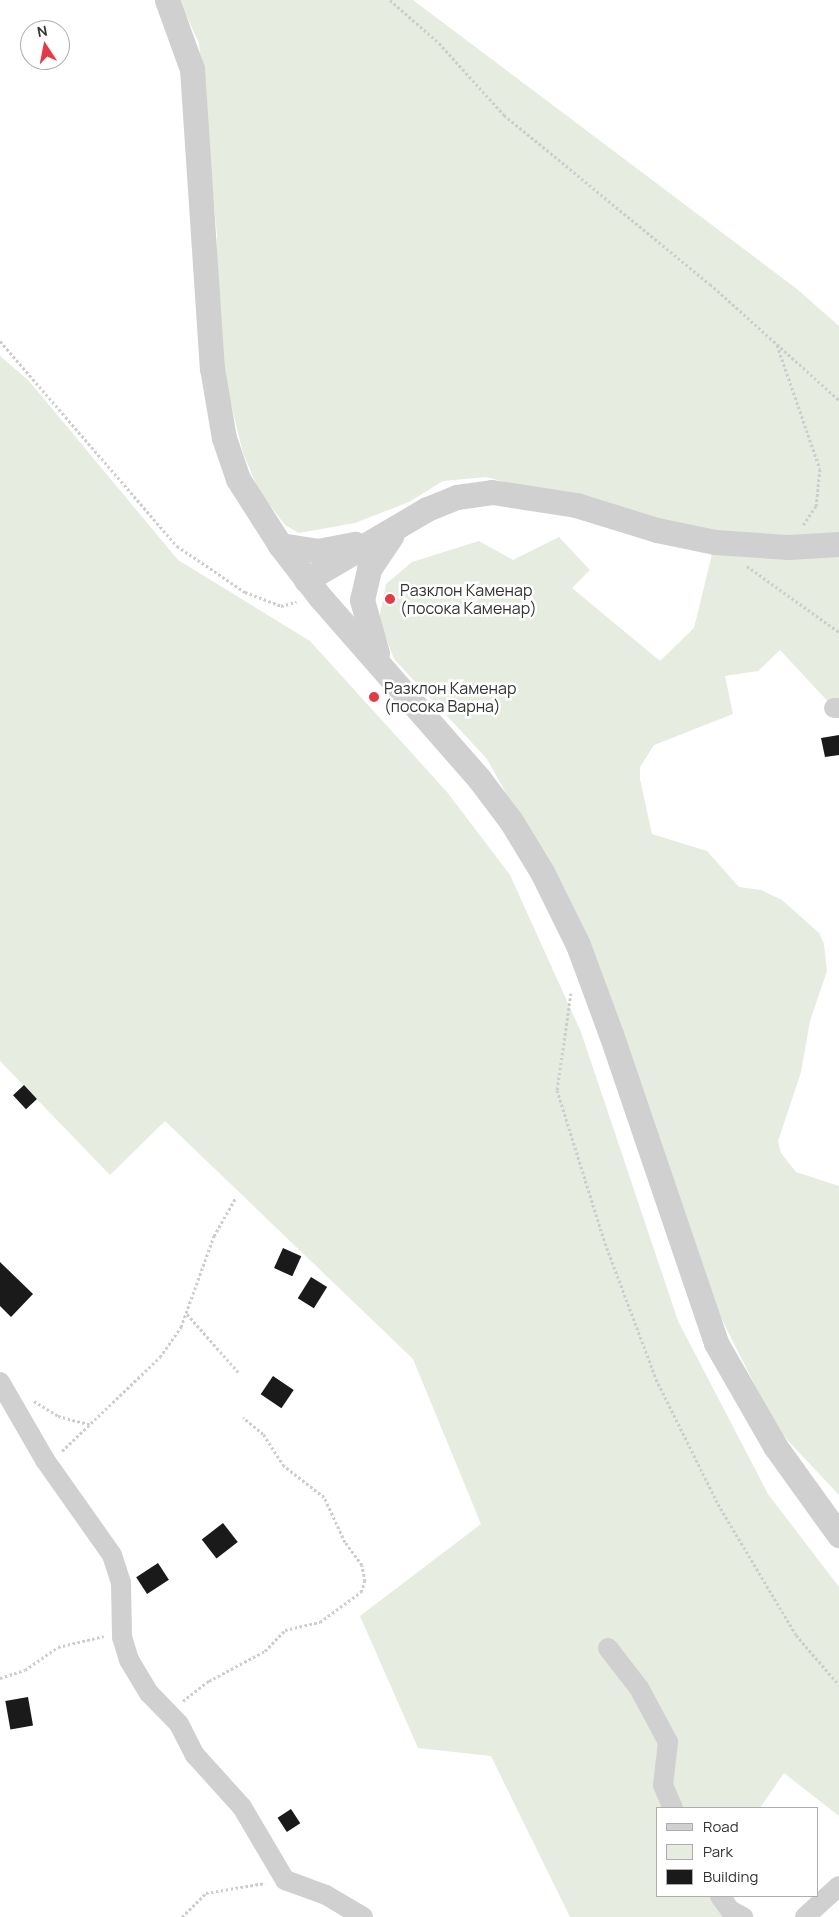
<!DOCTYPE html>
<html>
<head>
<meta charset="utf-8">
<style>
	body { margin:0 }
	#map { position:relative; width:839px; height:1917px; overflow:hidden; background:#fff; font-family:Manrope,sans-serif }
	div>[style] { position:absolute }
	.green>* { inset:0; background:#e6ecdf }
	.building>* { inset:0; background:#1a1a1a; transform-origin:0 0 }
	.path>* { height:3px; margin-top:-1.5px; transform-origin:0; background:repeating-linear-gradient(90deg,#cdcdcd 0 2.5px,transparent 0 5px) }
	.minor>* { height:20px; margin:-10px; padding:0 10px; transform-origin:10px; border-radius:10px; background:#d0d0d0 }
	.tertiary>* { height:25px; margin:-12.5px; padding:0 12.5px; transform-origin:12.5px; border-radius:12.5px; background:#d0d0d0 }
	.dots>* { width:14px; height:14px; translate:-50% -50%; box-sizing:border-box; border:2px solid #fff; border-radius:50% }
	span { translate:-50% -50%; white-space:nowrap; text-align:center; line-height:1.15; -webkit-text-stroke:5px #fff; paint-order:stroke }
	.poi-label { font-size:16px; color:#333 }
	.left { translate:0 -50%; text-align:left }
	.legend { position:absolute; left:656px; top:1807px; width:162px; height:90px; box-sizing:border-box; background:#fff; border:1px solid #adadad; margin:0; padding:6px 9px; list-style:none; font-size:15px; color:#333 }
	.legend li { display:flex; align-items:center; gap:10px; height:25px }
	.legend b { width:25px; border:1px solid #adadad }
	.north { position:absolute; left:20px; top:20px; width:50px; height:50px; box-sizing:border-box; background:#fff; border:1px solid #adadad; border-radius:50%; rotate:349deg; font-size:14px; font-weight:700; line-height:20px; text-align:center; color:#333 }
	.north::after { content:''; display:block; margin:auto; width:18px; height:22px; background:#e63946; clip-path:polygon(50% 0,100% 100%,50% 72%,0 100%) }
</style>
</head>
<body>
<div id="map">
	<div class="green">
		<i style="clip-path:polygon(179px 0,413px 0,797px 289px,839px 326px,839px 536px,700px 533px,486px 477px,443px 481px,409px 502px,355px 523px,299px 533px,285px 525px,259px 491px,243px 453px,229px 396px,214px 303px,217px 236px,199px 43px)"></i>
		<i style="clip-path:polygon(0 356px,29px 381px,178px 560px,310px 641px,447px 792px,510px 875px,581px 1032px,678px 1321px,768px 1494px,839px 1587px,839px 1816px,784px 1773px,760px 1808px,658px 1808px,658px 1896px,711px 1896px,727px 1917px,570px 1917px,491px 1756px,418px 1748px,360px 1616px,481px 1524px,413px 1359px,165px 1121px,110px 1175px,0 1061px)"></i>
		<i style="clip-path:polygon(559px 537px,590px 570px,572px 588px,660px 661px,694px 628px,715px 542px,839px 544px,839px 708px,834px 708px,780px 650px,758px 671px,725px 676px,733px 714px,654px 745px,640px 767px,640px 779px,652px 834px,707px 851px,739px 887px,761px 890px,782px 900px,819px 933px,824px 944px,827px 971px,810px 1021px,801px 1072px,778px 1141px,781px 1153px,796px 1172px,839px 1186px,839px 1495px,777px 1429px,707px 1290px,591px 946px,487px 759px,394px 659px,379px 619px,386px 584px,412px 562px,479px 541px,513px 560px)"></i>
	</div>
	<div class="building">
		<i style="clip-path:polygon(839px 735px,839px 755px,825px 757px,821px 738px)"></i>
		<i style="left:24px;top:1085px;width:19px;height:15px;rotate:47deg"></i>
		<i style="left:283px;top:1248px;width:20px;height:22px;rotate:24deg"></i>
		<i style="clip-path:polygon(0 1262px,33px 1294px,11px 1317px,0 1306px)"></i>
		<i style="left:311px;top:1277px;width:19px;height:25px;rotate:32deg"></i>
		<i style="left:273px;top:1376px;width:25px;height:22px;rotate:34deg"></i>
		<i style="left:223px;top:1523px;width:24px;height:27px;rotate:52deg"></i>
		<i style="left:158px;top:1563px;width:20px;height:26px;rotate:57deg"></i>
		<i style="left:28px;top:1697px;width:29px;height:23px;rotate:80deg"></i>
		<i style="left:291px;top:1809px;width:17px;height:16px;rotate:57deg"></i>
	</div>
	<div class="path">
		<i style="left:390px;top:0;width:65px;rotate:41.3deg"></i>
		<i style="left:439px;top:43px;width:97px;rotate:47.9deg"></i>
		<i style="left:504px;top:115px;width:266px;rotate:39.4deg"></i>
		<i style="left:710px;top:284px;width:173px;rotate:42deg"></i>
		<i style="left:0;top:341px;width:271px;rotate:49.2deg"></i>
		<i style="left:177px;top:546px;width:82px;rotate:34.1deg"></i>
		<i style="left:245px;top:592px;width:39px;rotate:21deg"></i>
		<i style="left:281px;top:606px;width:16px;rotate:-15deg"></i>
		<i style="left:777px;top:345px;width:131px;rotate:70.9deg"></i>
		<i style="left:820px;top:469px;width:37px;rotate:96deg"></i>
		<i style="left:816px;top:506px;width:23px;rotate:124deg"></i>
		<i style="left:747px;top:566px;width:113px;rotate:35.7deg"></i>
		<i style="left:571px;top:993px;width:98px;rotate:98.2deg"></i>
		<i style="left:557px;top:1090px;width:160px;rotate:72.6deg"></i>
		<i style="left:605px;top:1243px;width:145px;rotate:69.4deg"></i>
		<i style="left:656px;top:1379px;width:140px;rotate:63.6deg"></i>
		<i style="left:718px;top:1504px;width:152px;rotate:59.2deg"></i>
		<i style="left:796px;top:1635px;width:66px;rotate:49.3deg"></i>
		<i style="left:187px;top:1314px;width:79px;rotate:48.6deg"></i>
		<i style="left:34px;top:1401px;width:28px;rotate:32deg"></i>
		<i style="left:58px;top:1416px;width:35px;rotate:15deg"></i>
		<i style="left:62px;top:1451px;width:136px;rotate:-43.8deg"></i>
		<i style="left:160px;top:1357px;width:37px;rotate:-55deg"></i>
		<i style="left:181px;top:1327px;width:97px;rotate:-70.1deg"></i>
		<i style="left:214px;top:1236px;width:43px;rotate:-60.4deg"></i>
		<i style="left:0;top:1678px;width:26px;rotate:-18deg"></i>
		<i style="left:25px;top:1670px;width:40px;rotate:-34.9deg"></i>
		<i style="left:58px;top:1647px;width:47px;rotate:-13.4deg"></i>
		<i style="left:183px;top:1701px;width:33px;rotate:-38deg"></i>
		<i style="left:209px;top:1681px;width:64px;rotate:-28.2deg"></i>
		<i style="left:265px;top:1651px;width:29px;rotate:-46deg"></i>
		<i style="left:285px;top:1630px;width:36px;rotate:-13deg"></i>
		<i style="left:320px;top:1622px;width:51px;rotate:-36.2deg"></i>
		<i style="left:361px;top:1592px;width:12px;rotate:-70deg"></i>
		<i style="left:365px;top:1581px;width:16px;rotate:-101deg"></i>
		<i style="left:362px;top:1565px;width:29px;rotate:-126deg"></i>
		<i style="left:345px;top:1542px;width:50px;rotate:-115deg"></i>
		<i style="left:324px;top:1497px;width:51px;rotate:-142.2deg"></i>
		<i style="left:284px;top:1466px;width:38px;rotate:-123deg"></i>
		<i style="left:263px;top:1434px;width:26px;rotate:-140deg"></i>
		<i style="left:182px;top:1917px;width:34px;rotate:-45deg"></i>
		<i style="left:206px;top:1893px;width:60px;rotate:-9.6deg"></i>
	</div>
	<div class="minor">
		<i style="left:834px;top:708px;width:5px"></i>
		<i style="left:0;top:1382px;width:90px;rotate:60deg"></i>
		<i style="left:45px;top:1460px;width:116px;rotate:54.8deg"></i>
		<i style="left:112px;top:1555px;width:29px;rotate:72deg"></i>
		<i style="left:121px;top:1583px;width:54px;rotate:88.9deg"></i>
		<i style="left:122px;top:1637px;width:24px;rotate:73deg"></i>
		<i style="left:129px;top:1660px;width:39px;rotate:59deg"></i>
		<i style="left:149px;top:1693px;width:43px;rotate:45.9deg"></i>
		<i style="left:179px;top:1724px;width:35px;rotate:63deg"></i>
		<i style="left:195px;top:1755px;width:70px;rotate:47.9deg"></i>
		<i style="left:242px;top:1807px;width:85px;rotate:59.5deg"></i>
		<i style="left:285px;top:1880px;width:44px;rotate:20.1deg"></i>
		<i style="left:326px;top:1895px;width:43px;rotate:30.7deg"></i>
		<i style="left:608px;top:1648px;width:51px;rotate:52.2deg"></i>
		<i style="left:639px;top:1688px;width:61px;rotate:61.8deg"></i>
		<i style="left:668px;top:1742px;width:43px;rotate:96.6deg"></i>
		<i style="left:663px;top:1785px;width:25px;rotate:67deg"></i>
		<i style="left:720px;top:1896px;width:17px;rotate:54deg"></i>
		<i style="left:730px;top:1910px;width:15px;rotate:28deg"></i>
		<i style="left:805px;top:1917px;width:46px;rotate:-42.4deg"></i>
	</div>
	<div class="tertiary">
		<i style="left:167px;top:0;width:73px;rotate:70.1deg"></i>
		<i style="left:192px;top:69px;width:300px;rotate:86.2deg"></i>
		<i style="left:212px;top:368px;width:71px;rotate:80.3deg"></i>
		<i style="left:224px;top:438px;width:43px;rotate:71.1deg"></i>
		<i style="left:238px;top:479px;width:78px;rotate:57.5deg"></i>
		<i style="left:280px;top:545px;width:66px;rotate:52.4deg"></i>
		<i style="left:320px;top:597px;width:243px;rotate:48.8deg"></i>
		<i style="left:480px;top:780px;width:51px;rotate:52.9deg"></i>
		<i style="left:511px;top:821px;width:60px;rotate:58.7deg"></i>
		<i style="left:542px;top:872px;width:81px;rotate:63.7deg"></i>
		<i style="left:578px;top:945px;width:95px;rotate:69.7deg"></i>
		<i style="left:611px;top:1034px;width:326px;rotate:71.2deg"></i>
		<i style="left:716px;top:1343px;width:119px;rotate:60.2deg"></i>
		<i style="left:775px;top:1446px;width:110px;rotate:54.3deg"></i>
		<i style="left:280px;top:545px;width:38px;rotate:9deg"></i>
		<i style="left:318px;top:551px;width:38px;rotate:-11deg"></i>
		<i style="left:306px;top:580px;width:140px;rotate:-30.4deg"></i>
		<i style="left:427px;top:509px;width:32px;rotate:-22deg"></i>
		<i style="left:457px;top:497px;width:35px;rotate:-8deg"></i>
		<i style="left:492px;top:492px;width:85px;rotate:8.8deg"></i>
		<i style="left:576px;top:505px;width:85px;rotate:17.2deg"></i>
		<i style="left:657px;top:530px;width:59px;rotate:11.7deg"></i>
		<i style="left:715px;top:542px;width:74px;rotate:3.9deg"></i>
		<i style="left:789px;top:547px;width:50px;rotate:-3.4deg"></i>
		<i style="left:377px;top:653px;width:55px;rotate:-105.8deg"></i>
		<i style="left:362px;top:600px;width:32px;rotate:-77deg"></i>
		<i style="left:369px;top:569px;width:40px;rotate:-56deg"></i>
	</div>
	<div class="dots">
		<i style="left:390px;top:599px;background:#e63946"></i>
		<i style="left:374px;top:697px;background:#e63946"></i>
	</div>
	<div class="poi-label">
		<span class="left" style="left:400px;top:599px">Разклон Каменар<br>(посока Каменар)</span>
		<span class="left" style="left:384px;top:697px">Разклон Каменар<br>(посока Варна)</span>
	</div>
	<ul class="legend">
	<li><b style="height:6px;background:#d0d0d0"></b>Road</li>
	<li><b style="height:14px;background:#e6ecdf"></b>Park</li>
	<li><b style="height:14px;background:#1a1a1a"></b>Building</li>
	</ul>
	<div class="north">N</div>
</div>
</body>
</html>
